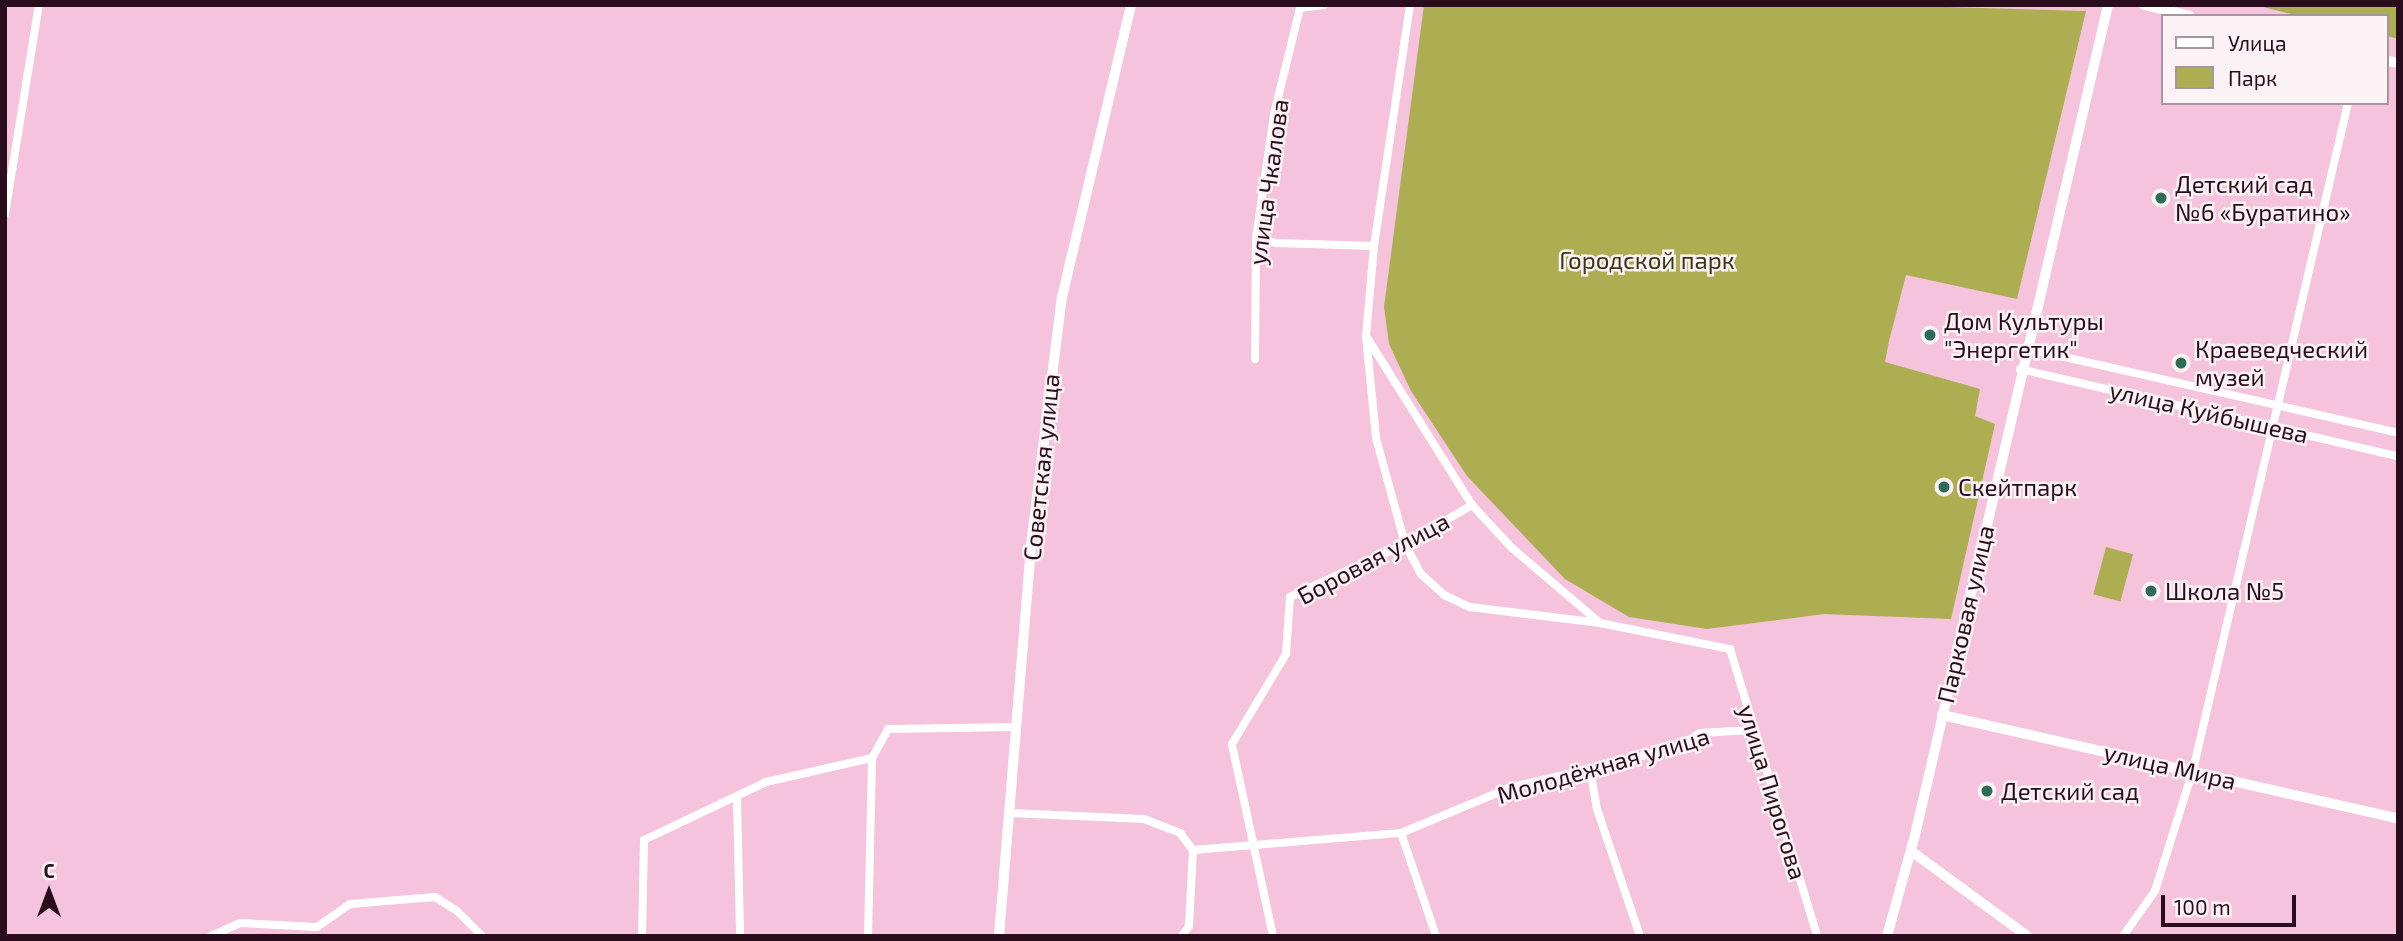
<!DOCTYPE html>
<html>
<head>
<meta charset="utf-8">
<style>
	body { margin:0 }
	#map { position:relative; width:2403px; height:941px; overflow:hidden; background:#f5c3db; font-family:"Exo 2",sans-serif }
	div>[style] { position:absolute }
	.green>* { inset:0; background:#adad51; transform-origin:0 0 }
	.minor>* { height:8px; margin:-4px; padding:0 4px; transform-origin:4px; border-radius:4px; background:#fff }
	.tertiary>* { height:10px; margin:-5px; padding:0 5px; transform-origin:5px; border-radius:5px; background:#fff }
	.dots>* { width:19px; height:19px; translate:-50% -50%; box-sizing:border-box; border:4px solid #fbf2f6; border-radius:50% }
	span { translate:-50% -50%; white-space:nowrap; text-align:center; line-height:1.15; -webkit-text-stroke:5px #fbf2f6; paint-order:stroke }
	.street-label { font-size:24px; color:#2a0d1d }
	.poi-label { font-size:24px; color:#2a0d1d }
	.left { translate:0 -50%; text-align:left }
	.park-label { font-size:24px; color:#393810 }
	.frame { position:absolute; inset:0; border:7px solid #2a0d1d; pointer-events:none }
	.legend { position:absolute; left:2161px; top:14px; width:228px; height:91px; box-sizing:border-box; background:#fbf2f6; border:2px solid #a7969f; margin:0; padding:9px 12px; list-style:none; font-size:21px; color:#2a0d1d }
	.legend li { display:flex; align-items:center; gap:14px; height:35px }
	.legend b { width:35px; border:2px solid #a7969f }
	.north { position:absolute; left:14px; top:857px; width:70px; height:70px; -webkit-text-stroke:5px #fbf2f6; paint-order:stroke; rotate:0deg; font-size:19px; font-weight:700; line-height:28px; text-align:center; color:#2a0d1d }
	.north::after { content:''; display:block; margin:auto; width:24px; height:32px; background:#2a0d1d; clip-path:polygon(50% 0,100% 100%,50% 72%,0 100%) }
	.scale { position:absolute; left:2161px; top:895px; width:135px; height:32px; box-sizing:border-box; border:4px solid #2a0d1d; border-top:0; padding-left:9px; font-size:21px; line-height:24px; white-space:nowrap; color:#2a0d1d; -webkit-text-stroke:5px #fbf2f6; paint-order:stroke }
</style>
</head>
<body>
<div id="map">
	<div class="green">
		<i style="clip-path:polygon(1424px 5px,1877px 5px,2086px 11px,2017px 299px,1906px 275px,1889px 341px,1885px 362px,1980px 389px,1975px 416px,1995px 424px,1951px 619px,1824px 614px,1707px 629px,1629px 617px,1565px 579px,1467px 476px,1411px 391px,1389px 344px,1384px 307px)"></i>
		<i style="clip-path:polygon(2255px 5px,2398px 5px,2398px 39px,2387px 36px,2387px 16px,2299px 16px)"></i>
		<i style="left:2106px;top:547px;width:28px;height:49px;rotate:15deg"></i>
	</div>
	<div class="minor">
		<i style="left:1410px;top:5px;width:244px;rotate:98.5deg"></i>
		<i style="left:1374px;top:246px;width:90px;rotate:95.1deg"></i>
		<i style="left:1366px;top:336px;width:102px;rotate:84.4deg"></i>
		<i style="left:1376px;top:438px;width:110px;rotate:74.7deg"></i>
		<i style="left:1405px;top:544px;width:34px;rotate:62deg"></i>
		<i style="left:1421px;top:574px;width:31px;rotate:42deg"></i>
		<i style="left:1444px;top:595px;width:29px;rotate:25deg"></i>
		<i style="left:1470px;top:607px;width:131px;rotate:7deg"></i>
		<i style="left:5px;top:214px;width:212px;rotate:-80.8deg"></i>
		<i style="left:1256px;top:238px;width:21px;rotate:14deg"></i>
		<i style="left:1276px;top:243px;width:98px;rotate:1.8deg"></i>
		<i style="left:1366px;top:336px;width:199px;rotate:57.9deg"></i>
		<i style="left:1472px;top:505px;width:59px;rotate:47.1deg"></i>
		<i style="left:1512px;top:548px;width:116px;rotate:40.4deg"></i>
		<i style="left:1600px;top:623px;width:133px;rotate:11.3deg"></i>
		<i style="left:1730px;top:649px;width:300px;rotate:73.1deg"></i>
		<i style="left:2025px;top:348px;width:383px;rotate:12.8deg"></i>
		<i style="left:1255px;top:359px;width:121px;rotate:-89.5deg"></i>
		<i style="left:1256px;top:238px;width:125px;rotate:-81.7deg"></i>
		<i style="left:1274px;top:114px;width:109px;rotate:-76.2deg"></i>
		<i style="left:1300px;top:8px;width:24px;rotate:-7deg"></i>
		<i style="left:2020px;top:369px;width:388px;rotate:13deg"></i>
		<i style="left:1590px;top:769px;width:41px;rotate:80.1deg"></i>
		<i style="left:1597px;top:809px;width:134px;rotate:71.3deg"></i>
		<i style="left:737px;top:799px;width:137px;rotate:88.7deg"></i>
		<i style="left:1009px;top:813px;width:135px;rotate:2.5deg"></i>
		<i style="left:1144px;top:819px;width:39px;rotate:21deg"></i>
		<i style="left:1180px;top:833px;width:21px;rotate:53deg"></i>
		<i style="left:1401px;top:833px;width:109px;rotate:71.2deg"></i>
		<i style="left:1193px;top:850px;width:209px;rotate:-4.7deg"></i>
		<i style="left:1401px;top:833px;width:117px;rotate:-22.6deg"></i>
		<i style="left:1509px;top:788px;width:172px;rotate:-13.5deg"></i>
		<i style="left:1676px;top:748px;width:28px;rotate:-32deg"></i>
		<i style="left:1700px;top:733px;width:53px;rotate:-3.2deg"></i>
		<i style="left:211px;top:936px;width:32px;rotate:-24deg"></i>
		<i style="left:240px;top:923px;width:77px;rotate:3deg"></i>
		<i style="left:317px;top:927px;width:40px;rotate:-34.9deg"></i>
		<i style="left:350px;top:904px;width:85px;rotate:-4.7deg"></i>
		<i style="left:435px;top:897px;width:26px;rotate:32deg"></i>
		<i style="left:457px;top:911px;width:35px;rotate:45deg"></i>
		<i style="left:642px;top:936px;width:96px;rotate:-88.8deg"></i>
		<i style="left:644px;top:840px;width:135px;rotate:-25.4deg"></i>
		<i style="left:766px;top:782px;width:109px;rotate:-12.8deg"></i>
		<i style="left:872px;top:758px;width:33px;rotate:-61deg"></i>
		<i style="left:888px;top:729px;width:128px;rotate:-0.9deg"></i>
		<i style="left:868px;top:936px;width:178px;rotate:-88.7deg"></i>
		<i style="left:1182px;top:936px;width:12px;rotate:-55deg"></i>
		<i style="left:1189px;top:926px;width:76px;rotate:-87deg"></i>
		<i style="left:1273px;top:936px;width:196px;rotate:-102.1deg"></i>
		<i style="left:1232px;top:744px;width:105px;rotate:-59deg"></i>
		<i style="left:1286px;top:654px;width:57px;rotate:-86deg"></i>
		<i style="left:1290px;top:597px;width:127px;rotate:-24.7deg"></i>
		<i style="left:1405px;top:544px;width:78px;rotate:-30.2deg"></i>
		<i style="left:2123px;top:936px;width:55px;rotate:-54.6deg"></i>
		<i style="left:2155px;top:891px;width:127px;rotate:-72.6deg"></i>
		<i style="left:2193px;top:770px;width:685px;rotate:-76.92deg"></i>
	</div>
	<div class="tertiary">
		<i style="left:2144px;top:5px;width:47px;rotate:13.4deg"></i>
		<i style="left:2387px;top:61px;width:11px;rotate:10deg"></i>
		<i style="left:1942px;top:715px;width:468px;rotate:12.8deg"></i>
		<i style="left:1911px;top:851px;width:144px;rotate:36.2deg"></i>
		<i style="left:999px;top:936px;width:392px;rotate:-85.3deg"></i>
		<i style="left:1031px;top:545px;width:250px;rotate:-82.9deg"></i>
		<i style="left:1062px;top:297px;width:300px;rotate:-76.7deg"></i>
		<i style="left:1887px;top:936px;width:105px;rotate:-74.5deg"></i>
		<i style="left:1915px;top:835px;width:852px;rotate:-76.91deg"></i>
	</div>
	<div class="dots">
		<i style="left:2161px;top:198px;background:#2f6c58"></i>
		<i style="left:1930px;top:335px;background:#2f6c58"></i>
		<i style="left:2181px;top:363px;background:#2f6c58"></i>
		<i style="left:1944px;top:487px;background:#2f6c58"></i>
		<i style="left:2151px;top:591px;background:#2f6c58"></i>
		<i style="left:1987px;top:791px;background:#2f6c58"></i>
	</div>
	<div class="street-label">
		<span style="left:1268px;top:182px;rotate:-82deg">улица Чкалова</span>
		<span style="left:2209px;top:412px;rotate:13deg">улица Куйбышева</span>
		<span style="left:1041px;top:467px;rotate:-84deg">Советская улица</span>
		<span style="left:1373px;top:558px;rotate:-28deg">Боровая улица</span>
		<span style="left:1965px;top:614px;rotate:-77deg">Парковая улица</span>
		<span style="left:1603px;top:765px;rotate:-16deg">Молодёжная улица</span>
		<span style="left:2170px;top:766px;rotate:13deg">улица Мира</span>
		<span style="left:1773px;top:792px;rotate:73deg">улица Пирогова</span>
	</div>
	<div class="poi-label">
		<span class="left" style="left:2175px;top:198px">Детский сад<br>№6 «Буратино»</span>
		<span class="left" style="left:1944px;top:335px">Дом Культуры<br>"Энергетик"</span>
		<span class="left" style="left:2195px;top:363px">Краеведческий<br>музей</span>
		<span class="left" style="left:1958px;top:487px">Скейтпарк</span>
		<span class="left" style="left:2165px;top:591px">Школа №5</span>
		<span class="left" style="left:2001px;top:791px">Детский сад</span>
	</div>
	<div class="park-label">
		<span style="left:1647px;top:260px">Городской парк</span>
	</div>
	<div class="frame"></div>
	<ul class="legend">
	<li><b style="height:9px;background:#fff"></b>Улица</li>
	<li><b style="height:19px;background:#adad51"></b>Парк</li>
	</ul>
	<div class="north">С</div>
	<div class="scale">100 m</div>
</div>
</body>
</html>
